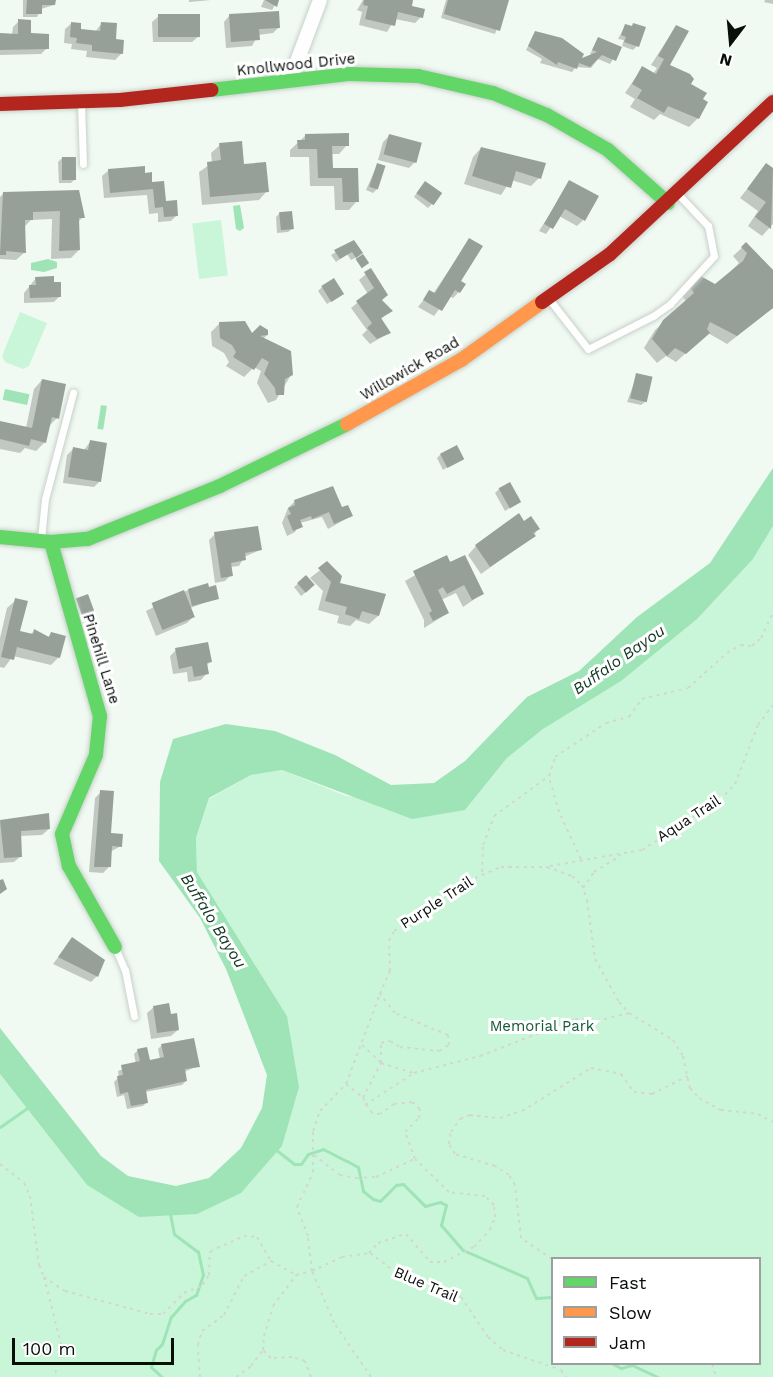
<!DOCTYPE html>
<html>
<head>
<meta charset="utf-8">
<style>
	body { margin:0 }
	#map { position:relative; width:773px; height:1377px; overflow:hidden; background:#f0faf2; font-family:"Work Sans",sans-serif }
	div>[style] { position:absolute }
	.green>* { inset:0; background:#c9f6d8; transform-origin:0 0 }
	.water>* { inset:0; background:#9fe4b7; transform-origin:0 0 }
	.shadow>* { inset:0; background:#0003 }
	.stream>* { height:3px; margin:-1.5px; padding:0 1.5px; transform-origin:1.5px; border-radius:1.5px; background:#9fe4b7 }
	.building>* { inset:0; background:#979f99; transform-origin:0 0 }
	.path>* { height:2px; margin-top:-1px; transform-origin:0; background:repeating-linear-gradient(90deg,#d4d6d4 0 3px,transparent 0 7.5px) }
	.roads { filter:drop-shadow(0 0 2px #c7d0c9) drop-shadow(0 0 2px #c7d0c9) }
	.lane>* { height:7px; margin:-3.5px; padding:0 3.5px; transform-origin:3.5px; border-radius:3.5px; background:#fdfefd }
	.street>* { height:14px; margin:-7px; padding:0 7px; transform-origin:7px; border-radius:7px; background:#fdfefd }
	.fast>* { height:14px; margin:-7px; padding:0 7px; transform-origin:7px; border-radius:7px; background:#63d668 }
	.slow>* { height:14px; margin:-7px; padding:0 7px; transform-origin:7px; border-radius:7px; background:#ff974d }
	.jam>* { height:14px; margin:-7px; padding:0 7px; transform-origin:7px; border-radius:7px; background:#b3261e }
	span { translate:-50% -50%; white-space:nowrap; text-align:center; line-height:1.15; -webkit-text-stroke:6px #fff; paint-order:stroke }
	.street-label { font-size:15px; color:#080e0a }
	.park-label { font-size:15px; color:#135933 }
	.water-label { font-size:16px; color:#0d351e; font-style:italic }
	.legend { position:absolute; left:551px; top:1257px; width:210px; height:108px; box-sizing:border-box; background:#fff; border:2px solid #9c9f9d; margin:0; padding:8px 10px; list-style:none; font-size:18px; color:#080e0a }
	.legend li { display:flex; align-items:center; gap:12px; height:30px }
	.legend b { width:30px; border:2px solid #9c9f9d }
	.north { position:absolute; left:701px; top:12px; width:60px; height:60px; -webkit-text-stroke:4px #fff; paint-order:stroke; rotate:196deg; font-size:16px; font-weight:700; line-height:24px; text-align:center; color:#080e0a }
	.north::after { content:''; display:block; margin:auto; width:21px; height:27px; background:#080e0a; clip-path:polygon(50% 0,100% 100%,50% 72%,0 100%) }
	.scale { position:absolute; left:12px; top:1338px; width:162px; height:27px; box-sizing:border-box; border:3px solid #080e0a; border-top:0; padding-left:8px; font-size:18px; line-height:21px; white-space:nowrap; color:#080e0a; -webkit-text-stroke:4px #fff; paint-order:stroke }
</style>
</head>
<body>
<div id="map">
	<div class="green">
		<i style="left:221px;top:220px;width:56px;height:29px;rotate:83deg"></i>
		<i style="clip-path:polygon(20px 312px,47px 323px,29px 366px,23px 369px,5px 362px,2px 356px)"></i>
		<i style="clip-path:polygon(evenodd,773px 526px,773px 1377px,0 1377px,0 1074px,87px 1185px,241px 1193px,287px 1016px,197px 872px,196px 838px,209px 799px,251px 775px,282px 770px,346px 796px,465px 810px,507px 758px,753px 559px,773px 526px,552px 1258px,760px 1258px,760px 1364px,552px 1364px,552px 1258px)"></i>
	</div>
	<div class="water">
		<i style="clip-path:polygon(240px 205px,244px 228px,240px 231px,236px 229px,233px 206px)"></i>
		<i style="clip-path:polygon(48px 259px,57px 262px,57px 268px,44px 272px,31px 270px,31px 263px)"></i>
		<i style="left:5px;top:389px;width:25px;height:11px;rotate:12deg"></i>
		<i style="left:101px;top:405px;width:6px;height:24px;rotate:9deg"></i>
		<i style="clip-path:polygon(773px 468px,773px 526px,753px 559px,697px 619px,621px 681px,543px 729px,507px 758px,465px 810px,412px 819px,282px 770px,251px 775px,209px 798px,196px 838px,197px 872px,287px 1016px,299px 1087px,282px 1146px,241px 1193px,197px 1214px,139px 1217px,87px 1185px,0 1074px,0 1028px,101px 1156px,128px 1176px,176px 1186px,209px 1178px,241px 1148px,262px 1108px,267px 1075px,226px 969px,200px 918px,159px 861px,160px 782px,173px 739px,226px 724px,275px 731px,335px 755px,391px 785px,434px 783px,465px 761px,527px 697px,579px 671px,637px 617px,710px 563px)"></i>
	</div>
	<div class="shadow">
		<i style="clip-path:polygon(23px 0,54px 0,54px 5px,41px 9px,37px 17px,23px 17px)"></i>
		<i style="clip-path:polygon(189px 0,211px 0,189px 2px)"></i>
		<i style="clip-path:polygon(264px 0,278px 0,272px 10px,261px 7px)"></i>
		<i style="clip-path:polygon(363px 0,411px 0,410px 7px,421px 17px,415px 23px,395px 19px,387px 32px,359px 25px,362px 12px,357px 10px)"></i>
		<i style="clip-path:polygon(446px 0,507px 0,495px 34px,441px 18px)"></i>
		<i style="clip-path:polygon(773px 0,773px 4px,764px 2px,765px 0)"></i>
		<i style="clip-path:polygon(230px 15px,279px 27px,273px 33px,258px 35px,252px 46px,226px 48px,224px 22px)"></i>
		<i style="clip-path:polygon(159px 16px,199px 36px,192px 42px,153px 42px,152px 22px)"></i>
		<i style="clip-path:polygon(19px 21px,47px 48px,41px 54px,0 55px,0 35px,12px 35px,13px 27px)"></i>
		<i style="clip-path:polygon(72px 23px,79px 30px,95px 32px,102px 23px,122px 53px,115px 60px,86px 57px,87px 51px,71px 49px,72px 44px,64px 43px,65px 29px)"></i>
		<i style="clip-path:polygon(625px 26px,637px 46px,633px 50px,622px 46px,624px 40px,618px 39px)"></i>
		<i style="clip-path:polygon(676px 26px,667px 66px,701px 100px,698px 118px,689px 127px,660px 114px,654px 120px,630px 107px,635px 99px,625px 93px,642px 68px,653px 74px,657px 68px,651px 65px)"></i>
		<i style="clip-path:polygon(536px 32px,580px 60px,594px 56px,590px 54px,599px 38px,620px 48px,610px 64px,598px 59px,591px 68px,576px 67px,572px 72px,540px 63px,542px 59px,526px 50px)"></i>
		<i style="clip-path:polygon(305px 136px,347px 145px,339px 154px,331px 154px,331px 170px,356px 169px,357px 201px,349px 210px,335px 210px,334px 186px,310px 186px,309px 157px,290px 157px,290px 150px)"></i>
		<i style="clip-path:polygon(389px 136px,415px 162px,409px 168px,378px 160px,383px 142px)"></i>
		<i style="clip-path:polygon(220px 145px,267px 191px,259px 200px,202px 205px,199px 172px,212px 163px,211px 153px)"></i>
		<i style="clip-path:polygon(481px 148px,544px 164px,539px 178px,531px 186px,511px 180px,501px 195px,464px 184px,473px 157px)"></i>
		<i style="clip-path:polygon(62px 158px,75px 179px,71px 183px,59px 183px,58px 162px)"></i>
		<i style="clip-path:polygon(377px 165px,377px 189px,373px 193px,366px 190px)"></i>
		<i style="clip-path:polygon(766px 165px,773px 170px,773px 224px,762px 236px,748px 226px,758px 211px,740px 198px)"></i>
		<i style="clip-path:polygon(109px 170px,144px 174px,177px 215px,171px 221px,158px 222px,158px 213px,149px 214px,147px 195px,104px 198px,102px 176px)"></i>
		<i style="clip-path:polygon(570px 182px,583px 220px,577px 226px,559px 216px,546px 234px,539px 231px)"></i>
		<i style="clip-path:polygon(421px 187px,432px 204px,428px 208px,414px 197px)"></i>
		<i style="clip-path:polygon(4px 193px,83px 217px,78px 222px,79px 250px,71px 258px,51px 259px,52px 219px,31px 220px,24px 227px,25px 252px,16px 260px,0 259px,0 197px)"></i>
		<i style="clip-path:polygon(280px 213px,292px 229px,288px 232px,277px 233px,276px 217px)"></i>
		<i style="clip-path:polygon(469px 240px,459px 292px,453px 298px,449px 296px,434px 316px,418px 307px,430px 292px,433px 294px)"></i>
		<i style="clip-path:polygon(353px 242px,357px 257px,351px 260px,347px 254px,336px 262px,331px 255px)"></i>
		<i style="clip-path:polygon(746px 244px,773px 270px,773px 308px,727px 344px,708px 333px,676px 362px,666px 356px,657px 363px,644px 348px,655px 330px,686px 301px,682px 296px,688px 284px,716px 286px,739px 263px,733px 256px)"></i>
		<i style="clip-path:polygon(371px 270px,381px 301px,390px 311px,380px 320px,389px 333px,370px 344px,362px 335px,367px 330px,351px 308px,368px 294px,359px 280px)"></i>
		<i style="clip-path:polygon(36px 278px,52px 284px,60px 296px,54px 302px,24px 303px,24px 293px)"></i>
		<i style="clip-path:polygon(322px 287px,338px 297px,327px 304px,318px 291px)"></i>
		<i style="clip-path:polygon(220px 323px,251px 336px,267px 335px,263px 339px,291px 375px,276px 400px,268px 403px,257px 383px,261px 371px,254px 367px,244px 377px,226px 366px,229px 362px,224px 353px,212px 346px,211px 332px)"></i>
		<i style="clip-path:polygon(637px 375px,645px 402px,641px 405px,627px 402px)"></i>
		<i style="clip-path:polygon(42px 380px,57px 418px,48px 427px,45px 442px,36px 451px,25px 448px,20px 453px,0 449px,0 422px,26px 428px,34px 389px)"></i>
		<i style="clip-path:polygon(90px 442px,100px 481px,94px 487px,63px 483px,67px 455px,73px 449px,84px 450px)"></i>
		<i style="clip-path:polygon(441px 454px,462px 458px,443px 470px,437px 458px)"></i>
		<i style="clip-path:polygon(332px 488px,341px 509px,351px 516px,328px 529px,322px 517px,300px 523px,295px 532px,287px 536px,282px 523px,288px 508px,294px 502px)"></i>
		<i style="clip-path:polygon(499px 489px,519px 502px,505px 511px,495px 493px)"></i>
		<i style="clip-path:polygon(523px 523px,538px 528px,534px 536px,481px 574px,468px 555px,476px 546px)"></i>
		<i style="clip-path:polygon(215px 534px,260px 550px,244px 557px,239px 566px,230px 567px,231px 575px,225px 581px,215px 583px,209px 540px)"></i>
		<i style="clip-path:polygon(446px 557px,482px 594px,463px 607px,456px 593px,441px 600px,448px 613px,424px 628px,424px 620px,405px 581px)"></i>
		<i style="clip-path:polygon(329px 563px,338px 584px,384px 595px,378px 616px,369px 624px,356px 620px,350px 626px,337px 623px,339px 616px,318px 610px,323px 591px,310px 578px)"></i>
		<i style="clip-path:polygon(306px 577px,310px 589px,301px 596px,294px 587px)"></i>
		<i style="clip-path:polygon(188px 590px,218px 598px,190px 608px,193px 617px,187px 623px,156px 636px,146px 611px)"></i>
		<i style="clip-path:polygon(16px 600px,18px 632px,30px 635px,34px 631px,47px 638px,51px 634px,59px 657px,51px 665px,13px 656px,4px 668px,0 667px,0 638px,7px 608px)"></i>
		<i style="clip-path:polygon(176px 650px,210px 662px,206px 666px,207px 673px,201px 680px,188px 682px,187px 672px,173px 674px,170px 656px)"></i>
		<i style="clip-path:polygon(101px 792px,110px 834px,121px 846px,110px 852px,109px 867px,103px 873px,89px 872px,95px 798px)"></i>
		<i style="clip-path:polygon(48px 814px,49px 829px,42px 835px,19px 836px,21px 856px,14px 862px,0 863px,0 822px)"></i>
		<i style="clip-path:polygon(72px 939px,97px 976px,91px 982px,53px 964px)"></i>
		<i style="clip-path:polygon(154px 1007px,170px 1016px,178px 1030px,171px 1036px,151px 1039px,147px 1013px)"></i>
		<i style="clip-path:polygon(162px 1045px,198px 1066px,184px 1072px,186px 1081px,182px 1085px,145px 1092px,147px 1102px,143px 1106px,127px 1109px,124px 1095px,117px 1097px,114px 1082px,119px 1077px,118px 1071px,136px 1064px,134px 1054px,138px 1050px,149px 1062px,160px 1059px,158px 1049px)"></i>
	</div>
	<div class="stream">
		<i style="left:0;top:1127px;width:37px;rotate:-35deg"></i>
		<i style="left:275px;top:1149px;width:24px;rotate:38deg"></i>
		<i style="left:294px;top:1164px;width:7px"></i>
		<i style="left:301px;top:1164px;width:12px;rotate:-55deg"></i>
		<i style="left:308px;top:1154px;width:16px;rotate:-18deg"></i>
		<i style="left:323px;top:1149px;width:27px;rotate:27deg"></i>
		<i style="left:347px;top:1161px;width:13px;rotate:29deg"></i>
		<i style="left:358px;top:1167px;width:25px;rotate:78deg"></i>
		<i style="left:363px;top:1191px;width:13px;rotate:39deg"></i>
		<i style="left:373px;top:1199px;width:7px;rotate:16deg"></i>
		<i style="left:380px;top:1201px;width:23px;rotate:-45deg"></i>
		<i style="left:396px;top:1185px;width:7px;rotate:-8deg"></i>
		<i style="left:403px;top:1184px;width:31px;rotate:45deg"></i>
		<i style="left:425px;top:1206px;width:16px;rotate:-15deg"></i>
		<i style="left:440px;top:1202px;width:7px;rotate:27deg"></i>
		<i style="left:446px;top:1205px;width:21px;rotate:104deg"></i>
		<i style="left:441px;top:1225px;width:33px;rotate:49deg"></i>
		<i style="left:463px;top:1250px;width:70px;rotate:23.6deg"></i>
		<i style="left:527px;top:1278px;width:22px;rotate:66deg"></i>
		<i style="left:536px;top:1298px;width:16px;rotate:-4deg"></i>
		<i style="left:613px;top:1364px;width:9px;rotate:27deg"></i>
		<i style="left:621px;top:1368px;width:11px;rotate:-15deg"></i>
		<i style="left:632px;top:1365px;width:29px;rotate:25deg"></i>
		<i style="left:162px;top:1377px;width:15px;rotate:-138deg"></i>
		<i style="left:151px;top:1367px;width:18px;rotate:-74deg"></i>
		<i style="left:156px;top:1350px;width:8px;rotate:-45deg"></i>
		<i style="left:162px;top:1344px;width:28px;rotate:-72deg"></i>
		<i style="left:171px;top:1317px;width:21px;rotate:-49deg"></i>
		<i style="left:185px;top:1301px;width:13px;rotate:-29deg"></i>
		<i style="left:196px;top:1295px;width:21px;rotate:-71deg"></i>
		<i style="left:203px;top:1275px;width:24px;rotate:-102deg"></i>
		<i style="left:198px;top:1252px;width:30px;rotate:-143deg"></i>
		<i style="left:174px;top:1234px;width:21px;rotate:-101deg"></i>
	</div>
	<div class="building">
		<i style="clip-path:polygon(27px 0,56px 0,55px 5px,42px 5px,42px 14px,26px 14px)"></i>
		<i style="clip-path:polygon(265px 0,279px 0,277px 7px)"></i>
		<i style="clip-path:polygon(364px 0,413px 0,412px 6px,425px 9px,423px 18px,398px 12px,395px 26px,365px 19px,368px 6px,363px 5px)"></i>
		<i style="clip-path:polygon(448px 0,509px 0,500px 31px,444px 14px)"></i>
		<i style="clip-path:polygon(279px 11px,280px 28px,259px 29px,260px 40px,231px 42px,229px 14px)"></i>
		<i style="left:158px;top:14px;width:42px;height:23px"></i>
		<i style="clip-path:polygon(18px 19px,31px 20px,31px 33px,49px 34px,49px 49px,0 50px,0 33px,18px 34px)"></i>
		<i style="clip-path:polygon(71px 22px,81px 23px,81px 29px,100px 31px,101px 22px,117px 23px,116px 39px,124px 40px,123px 54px,92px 51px,92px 45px,76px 43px,77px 38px,70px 37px)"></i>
		<i style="clip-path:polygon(633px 23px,646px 27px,639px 47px,624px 42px,626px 37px,621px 35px,625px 24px,632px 26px)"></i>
		<i style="clip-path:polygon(676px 25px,689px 31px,670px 65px,690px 74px,694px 79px,691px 84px,707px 93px,703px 99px,708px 102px,699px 119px,668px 106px,664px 113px,637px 98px,642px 90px,632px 84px,642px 66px,656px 74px,664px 59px,658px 56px)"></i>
		<i style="clip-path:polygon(535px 31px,562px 38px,584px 54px,582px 58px,597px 52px,592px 50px,598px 37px,622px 47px,616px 61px,602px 55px,590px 67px,579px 63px,577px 69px,558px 62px,557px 65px,528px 46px)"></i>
		<i style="clip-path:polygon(349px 133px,349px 146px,332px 146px,333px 168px,358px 168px,359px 202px,343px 202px,342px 178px,318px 178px,317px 149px,298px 149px,297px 140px,305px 140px,305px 134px)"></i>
		<i style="left:389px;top:134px;width:34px;height:21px;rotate:15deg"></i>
		<i style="clip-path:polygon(242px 141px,244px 164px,266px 162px,269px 192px,210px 197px,207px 162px,221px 160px,219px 143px)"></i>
		<i style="clip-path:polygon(481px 147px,546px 163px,541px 179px,516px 171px,511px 188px,472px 176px)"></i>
		<i style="left:62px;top:157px;width:14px;height:23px"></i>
		<i style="left:377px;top:163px;width:9px;height:25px;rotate:18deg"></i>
		<i style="clip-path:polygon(766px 163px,773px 168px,771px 229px,755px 217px,766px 202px,747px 189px)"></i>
		<i style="clip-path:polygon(145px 166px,145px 173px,152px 172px,152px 182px,164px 181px,166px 201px,177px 200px,178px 216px,164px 217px,163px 207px,155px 208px,153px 189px,110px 193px,108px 169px)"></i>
		<i style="clip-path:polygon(569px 180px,599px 196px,585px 221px,565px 209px,553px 229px,544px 224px)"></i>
		<i style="left:425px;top:181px;width:21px;height:15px;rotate:35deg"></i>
		<i style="clip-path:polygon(79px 190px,85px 218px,79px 218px,80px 250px,59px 251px,60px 211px,33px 212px,33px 220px,25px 220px,26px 253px,6px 251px,6px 255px,0 255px,3px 192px)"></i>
		<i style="left:292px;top:211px;width:18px;height:13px;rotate:84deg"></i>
		<i style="clip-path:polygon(469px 238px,483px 246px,461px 281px,466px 284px,460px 293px,455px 290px,442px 311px,423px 300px,429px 290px,435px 293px)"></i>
		<i style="clip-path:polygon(354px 240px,363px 253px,356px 258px,352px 252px,340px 259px,334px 250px)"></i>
		<i style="clip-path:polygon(746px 242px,773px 270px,773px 308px,737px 336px,710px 322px,707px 329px,710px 333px,686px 354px,675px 348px,667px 356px,652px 339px,663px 320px,694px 293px,690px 287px,697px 274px,715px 284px,743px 261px,747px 253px,741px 247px)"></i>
		<i style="left:363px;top:254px;width:11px;height:9px;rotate:56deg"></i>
		<i style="clip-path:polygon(371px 268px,388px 295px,382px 300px,393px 311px,381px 318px,391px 333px,377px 339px,367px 328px,372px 323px,356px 301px,374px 288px,364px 272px)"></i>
		<i style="clip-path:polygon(54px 276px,54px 282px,61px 282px,61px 297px,30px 298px,29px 285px,36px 285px,35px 277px)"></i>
		<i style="left:334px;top:278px;width:19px;height:15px;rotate:58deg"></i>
		<i style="clip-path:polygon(245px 321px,252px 333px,260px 325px,268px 330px,268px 335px,260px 336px,291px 351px,293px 375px,285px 379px,284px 395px,276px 395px,275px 388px,264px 374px,269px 362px,262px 358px,254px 370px,233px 357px,236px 352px,232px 345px,220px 338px,219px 322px)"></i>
		<i style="left:636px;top:373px;width:17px;height:26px;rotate:13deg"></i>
		<i style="clip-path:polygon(42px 379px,66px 384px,59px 419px,52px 417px,46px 443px,31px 439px,29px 446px,0 439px,0 421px,32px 428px)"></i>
		<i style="clip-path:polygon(90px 440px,107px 443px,101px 482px,68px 477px,73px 447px,88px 450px)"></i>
		<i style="left:457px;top:445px;width:16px;height:19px;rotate:63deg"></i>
		<i style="left:510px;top:482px;width:23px;height:13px;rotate:61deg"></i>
		<i style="clip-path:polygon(333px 486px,342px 507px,348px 505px,353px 516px,334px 524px,329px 512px,312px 519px,311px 516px,300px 520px,303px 527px,293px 531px,287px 516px,291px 514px,288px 508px,295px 505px,294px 500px)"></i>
		<i style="clip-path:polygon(519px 513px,524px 521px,531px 516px,540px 529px,533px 533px,536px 536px,490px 567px,475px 545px)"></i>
		<i style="clip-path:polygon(258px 526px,262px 550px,245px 553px,246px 560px,231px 563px,233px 576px,221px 578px,214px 532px)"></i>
		<i style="clip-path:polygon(447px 555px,450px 562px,465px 555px,484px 594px,472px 600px,464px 585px,447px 594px,443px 587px,438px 590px,449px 613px,433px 621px,429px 613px,432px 611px,413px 571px)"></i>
		<i style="clip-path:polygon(327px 561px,342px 576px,340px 583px,386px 594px,379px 616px,362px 611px,359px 619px,345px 614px,347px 607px,325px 601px,331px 582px,318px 568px)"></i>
		<i style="left:306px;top:575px;width:13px;height:12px;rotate:48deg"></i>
		<i style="clip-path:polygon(208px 583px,209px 587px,216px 585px,219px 599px,192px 606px,188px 589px)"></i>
		<i style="left:184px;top:590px;width:29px;height:35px;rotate:68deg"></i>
		<i style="left:88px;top:594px;width:23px;height:13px;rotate:70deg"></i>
		<i style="clip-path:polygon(15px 598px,28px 601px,20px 631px,33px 634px,34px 629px,49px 637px,51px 632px,66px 636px,60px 658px,17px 647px,14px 660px,1px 657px)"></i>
		<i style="clip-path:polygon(208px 642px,212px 662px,207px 663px,209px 674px,194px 677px,192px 666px,179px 669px,175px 648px)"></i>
		<i style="clip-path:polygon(100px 790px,114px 791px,111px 833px,123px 834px,122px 847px,112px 846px,111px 867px,94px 867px)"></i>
		<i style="clip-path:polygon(49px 813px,50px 829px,21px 831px,22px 857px,4px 858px,0 820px)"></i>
		<i style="clip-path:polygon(3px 879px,7px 889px,0 894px,0 880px)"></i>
		<i style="clip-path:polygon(72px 937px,105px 960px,98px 977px,58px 957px)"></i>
		<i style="clip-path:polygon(169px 1003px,171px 1014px,177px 1013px,179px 1030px,157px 1033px,153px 1006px)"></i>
		<i style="clip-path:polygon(194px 1038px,200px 1067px,185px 1069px,187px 1081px,146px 1090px,148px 1103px,131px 1106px,128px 1092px,120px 1094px,117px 1076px,123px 1075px,121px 1065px,140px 1061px,137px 1049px,147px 1047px,150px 1060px,164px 1057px,161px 1044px)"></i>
	</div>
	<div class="path">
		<i style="left:581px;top:859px;width:52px;rotate:-115.1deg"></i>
		<i style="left:559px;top:812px;width:37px;rotate:-106deg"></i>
		<i style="left:549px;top:776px;width:20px;rotate:-72deg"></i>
		<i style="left:555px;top:757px;width:61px;rotate:-33.7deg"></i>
		<i style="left:606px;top:723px;width:24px;rotate:-15deg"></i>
		<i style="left:629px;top:717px;width:22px;rotate:-54deg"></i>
		<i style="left:642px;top:699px;width:47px;rotate:-13.4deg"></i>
		<i style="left:688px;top:688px;width:52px;rotate:-41.9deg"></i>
		<i style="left:727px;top:653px;width:16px;rotate:-30deg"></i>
		<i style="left:741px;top:645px;width:11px;rotate:5deg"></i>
		<i style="left:752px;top:646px;width:12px;rotate:-42deg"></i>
		<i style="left:761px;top:638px;width:29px;rotate:-65deg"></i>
		<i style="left:550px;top:866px;width:93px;rotate:-9.9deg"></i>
		<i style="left:642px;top:850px;width:93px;rotate:-32.7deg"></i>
		<i style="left:720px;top:800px;width:22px;rotate:-47deg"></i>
		<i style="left:735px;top:784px;width:63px;rotate:-68.7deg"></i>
		<i style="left:758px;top:725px;width:25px;rotate:-53deg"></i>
		<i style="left:482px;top:872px;width:27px;rotate:-88deg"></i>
		<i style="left:483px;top:845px;width:31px;rotate:-69deg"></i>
		<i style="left:494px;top:816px;width:68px;rotate:-36deg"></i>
		<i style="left:583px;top:888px;width:19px;rotate:-55deg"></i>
		<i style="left:594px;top:872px;width:32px;rotate:-32deg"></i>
		<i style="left:362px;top:1045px;width:26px;rotate:43deg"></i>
		<i style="left:381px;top:1063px;width:34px;rotate:17deg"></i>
		<i style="left:346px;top:1084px;width:21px;rotate:39deg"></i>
		<i style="left:365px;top:1105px;width:59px;rotate:-33.1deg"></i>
		<i style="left:414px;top:1073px;width:68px;rotate:-14.4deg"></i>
		<i style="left:480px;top:1056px;width:102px;rotate:-21.3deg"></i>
		<i style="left:575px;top:1019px;width:22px;rotate:5deg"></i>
		<i style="left:597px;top:1021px;width:33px;rotate:-14deg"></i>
		<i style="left:314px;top:1155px;width:33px;rotate:38deg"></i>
		<i style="left:340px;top:1175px;width:17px;rotate:10deg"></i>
		<i style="left:357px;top:1178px;width:19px;rotate:-3deg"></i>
		<i style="left:376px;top:1177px;width:42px;rotate:-25.3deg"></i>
		<i style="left:0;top:1164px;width:31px;rotate:38deg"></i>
		<i style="left:24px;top:1183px;width:14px;rotate:65deg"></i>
		<i style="left:30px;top:1196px;width:70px;rotate:82.6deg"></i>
		<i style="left:39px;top:1265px;width:13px;rotate:67deg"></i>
		<i style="left:44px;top:1277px;width:25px;rotate:34deg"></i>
		<i style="left:65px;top:1291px;width:88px;rotate:15.1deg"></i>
		<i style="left:150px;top:1314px;width:13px"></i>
		<i style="left:163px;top:1314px;width:30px;rotate:-45deg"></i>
		<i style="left:184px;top:1293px;width:21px;rotate:-23deg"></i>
		<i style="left:203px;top:1285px;width:12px;rotate:-59deg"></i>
		<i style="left:209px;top:1275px;width:23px;rotate:-88deg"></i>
		<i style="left:210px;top:1252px;width:8px;rotate:-30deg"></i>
		<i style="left:217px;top:1248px;width:30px;rotate:-24deg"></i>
		<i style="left:244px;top:1236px;width:13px;rotate:4deg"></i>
		<i style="left:257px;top:1237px;width:28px;rotate:60deg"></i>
		<i style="left:370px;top:1253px;width:40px;rotate:37deg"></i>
		<i style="left:402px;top:1277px;width:62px;rotate:18.7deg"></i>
		<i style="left:461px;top:1297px;width:48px;rotate:56deg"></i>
		<i style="left:488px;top:1337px;width:20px;rotate:41deg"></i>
		<i style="left:503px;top:1350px;width:61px;rotate:19deg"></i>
		<i style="left:561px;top:1370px;width:9px;rotate:54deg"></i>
		<i style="left:552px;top:1259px;width:37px;rotate:-146deg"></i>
		<i style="left:521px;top:1238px;width:53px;rotate:-96.5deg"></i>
		<i style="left:515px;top:1185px;width:12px;rotate:-121deg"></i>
		<i style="left:509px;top:1175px;width:17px;rotate:-147deg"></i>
		<i style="left:495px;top:1166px;width:42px;rotate:-163.3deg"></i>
		<i style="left:455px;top:1154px;width:12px;rotate:-121deg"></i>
		<i style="left:449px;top:1144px;width:12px;rotate:-81deg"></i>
		<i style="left:451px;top:1132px;width:16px;rotate:-55deg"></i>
		<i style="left:460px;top:1119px;width:11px;rotate:-22deg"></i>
		<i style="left:470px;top:1115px;width:30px;rotate:6deg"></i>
		<i style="left:500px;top:1118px;width:23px;rotate:-18deg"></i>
		<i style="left:522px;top:1111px;width:81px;rotate:-31.9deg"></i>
		<i style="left:591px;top:1068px;width:31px;rotate:11deg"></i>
		<i style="left:621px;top:1074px;width:22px;rotate:54deg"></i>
		<i style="left:634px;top:1092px;width:18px;rotate:6deg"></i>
		<i style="left:652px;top:1094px;width:40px;rotate:-26.6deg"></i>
		<i style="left:44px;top:1277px;width:73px;rotate:75.8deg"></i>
		<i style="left:62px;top:1348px;width:30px;rotate:105deg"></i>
		<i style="left:712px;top:1364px;width:14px;rotate:73deg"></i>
		<i style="left:200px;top:1377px;width:32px;rotate:-94deg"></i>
		<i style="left:198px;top:1345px;width:15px;rotate:-74deg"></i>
		<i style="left:202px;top:1331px;width:27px;rotate:-36deg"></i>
		<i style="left:224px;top:1315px;width:44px;rotate:-62.9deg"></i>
		<i style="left:244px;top:1276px;width:31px;rotate:-29deg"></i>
		<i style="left:271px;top:1261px;width:29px;rotate:29deg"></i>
		<i style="left:236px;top:1377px;width:19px;rotate:-36deg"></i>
		<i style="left:251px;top:1366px;width:20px;rotate:-53deg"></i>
		<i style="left:311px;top:1377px;width:17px;rotate:-111deg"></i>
		<i style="left:305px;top:1361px;width:14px;rotate:-163deg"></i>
		<i style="left:292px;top:1357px;width:21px;rotate:177deg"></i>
		<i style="left:271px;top:1358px;width:11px;rotate:-135deg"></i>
		<i style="left:263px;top:1350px;width:14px;rotate:-86deg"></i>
		<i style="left:264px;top:1336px;width:31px;rotate:-73deg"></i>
		<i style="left:273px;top:1306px;width:39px;rotate:-53deg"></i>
		<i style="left:296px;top:1275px;width:16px;rotate:-14deg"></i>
		<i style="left:312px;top:1271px;width:35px;rotate:-97deg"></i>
		<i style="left:308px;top:1236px;width:31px;rotate:-111deg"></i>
		<i style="left:297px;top:1207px;width:38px;rotate:-65deg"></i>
		<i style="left:313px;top:1172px;width:41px;rotate:-90deg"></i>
		<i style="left:313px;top:1131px;width:21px;rotate:-71deg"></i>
		<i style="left:320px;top:1111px;width:37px;rotate:-46deg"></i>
		<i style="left:346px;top:1084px;width:96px;rotate:-69.3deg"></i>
		<i style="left:371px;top:1377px;width:65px;rotate:-124.4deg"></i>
		<i style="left:334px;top:1323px;width:56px;rotate:-112.9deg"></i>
		<i style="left:312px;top:1271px;width:33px;rotate:-25deg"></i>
		<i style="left:342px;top:1257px;width:27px;rotate:-8deg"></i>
		<i style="left:369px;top:1253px;width:13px;rotate:-48deg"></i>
		<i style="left:378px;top:1243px;width:29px;rotate:-18deg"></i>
		<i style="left:406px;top:1234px;width:37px;rotate:49deg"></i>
		<i style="left:430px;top:1262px;width:14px"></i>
		<i style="left:444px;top:1262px;width:34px;rotate:-27deg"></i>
		<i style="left:474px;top:1247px;width:23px;rotate:-47deg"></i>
		<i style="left:490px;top:1230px;width:14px;rotate:-69deg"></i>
		<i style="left:495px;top:1217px;width:12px;rotate:-95deg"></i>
		<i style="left:494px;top:1205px;width:13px;rotate:-135deg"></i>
		<i style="left:485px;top:1196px;width:36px;rotate:-174deg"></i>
		<i style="left:449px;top:1192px;width:47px;rotate:-135.9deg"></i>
		<i style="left:415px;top:1159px;width:29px;rotate:-110deg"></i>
		<i style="left:405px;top:1132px;width:20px;rotate:-45deg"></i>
		<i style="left:419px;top:1118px;width:9px;rotate:-84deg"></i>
		<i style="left:420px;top:1109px;width:11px;rotate:-139deg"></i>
		<i style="left:412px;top:1102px;width:18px;rotate:174deg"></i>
		<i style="left:394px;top:1104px;width:17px;rotate:144deg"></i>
		<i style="left:380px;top:1114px;width:8px;rotate:-173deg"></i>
		<i style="left:372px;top:1113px;width:17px;rotate:-121deg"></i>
		<i style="left:363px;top:1098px;width:39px;rotate:-63deg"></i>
		<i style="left:381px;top:1063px;width:20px;rotate:-90deg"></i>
		<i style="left:381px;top:1043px;width:9px;rotate:-13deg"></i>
		<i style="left:390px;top:1041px;width:12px;rotate:31deg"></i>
		<i style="left:400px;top:1047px;width:39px;rotate:6deg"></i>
		<i style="left:439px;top:1051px;width:12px;rotate:-31deg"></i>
		<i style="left:449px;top:1045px;width:10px;rotate:-96deg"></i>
		<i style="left:448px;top:1035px;width:57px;rotate:-157.5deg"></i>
		<i style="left:395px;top:1013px;width:24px;rotate:-128deg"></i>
		<i style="left:380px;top:994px;width:25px;rotate:-67deg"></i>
		<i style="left:390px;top:971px;width:30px;rotate:-92deg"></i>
		<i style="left:389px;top:941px;width:11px;rotate:-63deg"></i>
		<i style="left:394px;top:931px;width:89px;rotate:-34deg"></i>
		<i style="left:468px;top:881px;width:36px;rotate:-23deg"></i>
		<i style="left:501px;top:867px;width:46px"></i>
		<i style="left:547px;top:867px;width:27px;rotate:20deg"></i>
		<i style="left:572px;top:876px;width:13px;rotate:42deg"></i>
		<i style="left:582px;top:885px;width:16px;rotate:72deg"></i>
		<i style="left:587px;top:900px;width:60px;rotate:82.3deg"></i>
		<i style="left:595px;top:959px;width:49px;rotate:60.8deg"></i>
		<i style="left:619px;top:1002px;width:15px;rotate:48deg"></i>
		<i style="left:629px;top:1013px;width:52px;rotate:31.5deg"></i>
		<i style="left:673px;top:1040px;width:19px;rotate:58deg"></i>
		<i style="left:683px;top:1056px;width:33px;rotate:78deg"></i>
		<i style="left:690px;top:1088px;width:13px;rotate:48deg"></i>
		<i style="left:699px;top:1098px;width:25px;rotate:29deg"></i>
		<i style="left:721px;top:1110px;width:37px;rotate:6deg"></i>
		<i style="left:758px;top:1114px;width:17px;rotate:28deg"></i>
	</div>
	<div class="roads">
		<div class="lane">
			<i style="left:81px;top:104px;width:60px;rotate:88.1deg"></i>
			<i style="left:549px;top:299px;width:63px;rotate:52deg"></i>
			<i style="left:588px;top:349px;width:73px;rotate:-26.9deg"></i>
			<i style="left:653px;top:316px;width:21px;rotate:-35deg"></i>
			<i style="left:670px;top:304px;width:65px;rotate:-47.5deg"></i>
			<i style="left:714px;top:256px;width:31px;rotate:-101deg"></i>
			<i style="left:708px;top:226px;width:44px;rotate:-133.2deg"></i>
			<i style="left:41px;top:539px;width:40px;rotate:-84.3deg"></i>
			<i style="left:45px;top:499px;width:110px;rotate:-75.2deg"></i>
			<i style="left:115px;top:947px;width:25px;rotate:67deg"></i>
			<i style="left:125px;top:970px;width:47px;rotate:78.9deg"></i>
		</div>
		<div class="street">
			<i style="left:290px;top:80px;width:85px;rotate:-69.4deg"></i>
		</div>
		<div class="fast">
			<i style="left:211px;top:90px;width:140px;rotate:-6.6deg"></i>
			<i style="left:350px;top:74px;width:68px;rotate:1.7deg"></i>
			<i style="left:418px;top:76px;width:77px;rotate:12.8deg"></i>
			<i style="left:493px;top:93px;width:58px;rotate:22.2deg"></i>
			<i style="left:547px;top:115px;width:70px;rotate:29.8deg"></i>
			<i style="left:608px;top:150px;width:80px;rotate:41.5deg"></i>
			<i style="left:0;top:537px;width:51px;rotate:5.6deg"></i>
			<i style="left:51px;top:542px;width:37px;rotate:-5deg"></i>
			<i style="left:88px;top:539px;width:142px;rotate:-21.9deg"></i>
			<i style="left:220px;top:486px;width:141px;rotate:-26deg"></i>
			<i style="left:51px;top:542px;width:181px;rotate:74.3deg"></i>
			<i style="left:100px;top:716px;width:39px;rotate:96deg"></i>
			<i style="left:96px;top:755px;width:86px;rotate:113.3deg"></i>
			<i style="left:62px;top:834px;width:33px;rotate:78deg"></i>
			<i style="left:69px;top:866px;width:93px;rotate:60.4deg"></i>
		</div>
		<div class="slow">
			<i style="left:347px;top:424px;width:131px;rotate:-29.3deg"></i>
			<i style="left:461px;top:360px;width:100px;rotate:-35.6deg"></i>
		</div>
		<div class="jam">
			<i style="left:0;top:104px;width:120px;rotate:-1.9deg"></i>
			<i style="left:120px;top:100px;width:92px;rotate:-6.3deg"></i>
			<i style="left:542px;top:302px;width:83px;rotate:-35.2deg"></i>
			<i style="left:610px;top:254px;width:223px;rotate:-43deg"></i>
		</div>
	</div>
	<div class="street-label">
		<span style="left:296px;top:65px;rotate:-6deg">Knollwood Drive</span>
		<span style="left:410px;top:369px;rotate:-30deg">Willowick Road</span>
		<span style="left:101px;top:659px;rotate:73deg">Pinehill Lane</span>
		<span style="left:689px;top:819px;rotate:-33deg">Aqua Trail</span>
		<span style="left:437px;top:903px;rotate:-33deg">Purple Trail</span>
		<span style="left:426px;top:1285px;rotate:23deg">Blue Trail</span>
	</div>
	<div class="park-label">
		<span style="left:542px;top:1027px">Memorial Park</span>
	</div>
	<div class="water-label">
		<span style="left:619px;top:660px;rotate:-35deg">Buffalo Bayou</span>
		<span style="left:213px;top:921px;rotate:58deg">Buffalo Bayou</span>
	</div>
	<ul class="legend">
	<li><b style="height:8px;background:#63d668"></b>Fast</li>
	<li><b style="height:8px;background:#ff974d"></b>Slow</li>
	<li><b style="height:8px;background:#b3261e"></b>Jam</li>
	</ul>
	<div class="north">N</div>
	<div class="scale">100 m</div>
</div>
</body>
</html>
